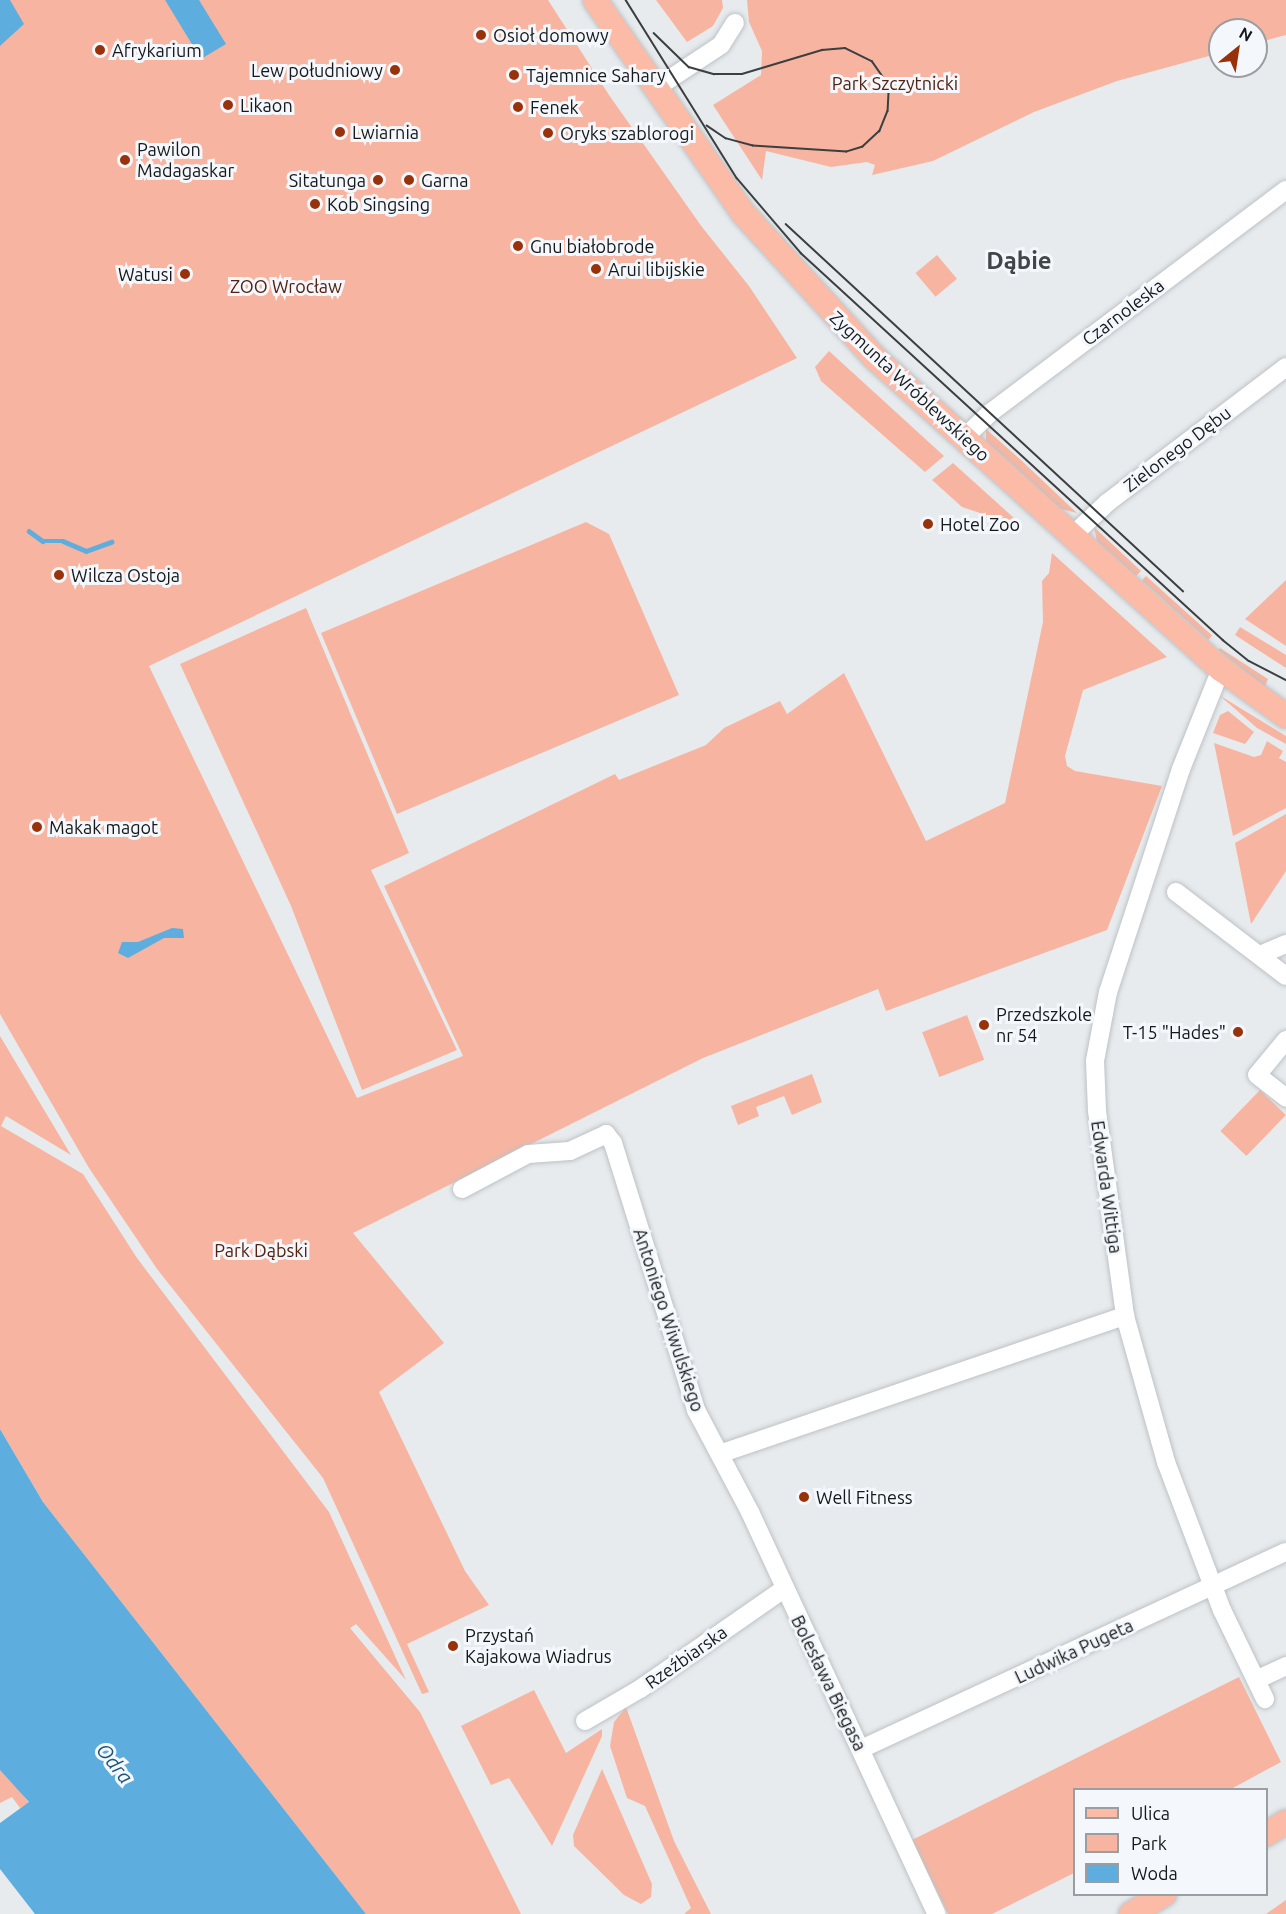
<!DOCTYPE html>
<html>
<head>
<meta charset="utf-8">
<style>
	body { margin:0 }
	#map { position:relative; width:1286px; height:1914px; overflow:hidden; background:#e7ebee; font-family:Ubuntu,sans-serif }
	div>[style] { position:absolute }
	.green>* { inset:0; background:#f7b5a1; transform-origin:0 0 }
	.water>* { inset:0; background:#5daede }
	.stream>* { height:4.5px; margin:-2.25px; padding:0 2.25px; transform-origin:2.25px; border-radius:2.25px; background:#5daede }
	.roads { filter:drop-shadow(0 0 2px #bec2c5) drop-shadow(0 0 2px #bec2c5) }
	.minor>* { height:18px; margin:-9px; padding:0 9px; transform-origin:9px; border-radius:9px; background:#fff }
	.major>* { height:24px; margin:-12px; padding:0 12px; transform-origin:12px; border-radius:12px; background:#fbbba6 }
	.tram>* { height:1.5px; margin:-0.75px; padding:0 0.75px; transform-origin:0.75px; border-radius:0.75px; background:#3c3f40 }
	.dots>* { width:16px; height:16px; translate:-50% -50%; box-sizing:border-box; border:3px solid #f4f8fc; border-radius:50% }
	span { translate:-50% -50%; white-space:nowrap; text-align:center; line-height:1.15; -webkit-text-stroke:6px #f4f8fc; paint-order:stroke }
	.poi-label { font-size:18px; color:#161819 }
	.left { translate:0 -50%; text-align:left }
	.right { translate:-100% -50%; text-align:right }
	.park-label { font-size:18px; color:#54200f }
	.street-label { font-size:18px; color:#161819 }
	.water-label { font-size:20px; color:#195677; font-style:italic }
	.district-label { font-size:24px; color:#424648; font-weight:700 }
	.legend { position:absolute; left:1073px; top:1788px; width:195px; height:108px; box-sizing:border-box; background:#f4f8fc; border:2px solid #9b9ea1; margin:0; padding:8px 10px; list-style:none; font-size:18px; color:#161819 }
	.legend li { display:flex; align-items:center; gap:12px; height:30px }
	.legend b { width:30px; border:2px solid #9b9ea1 }
	.north { position:absolute; left:1208px; top:18px; width:60px; height:60px; box-sizing:border-box; background:#f4f8fc; border:2px solid #9b9ea1; border-radius:50%; rotate:30deg; font-size:16px; font-weight:700; line-height:24px; text-align:center; color:#161819 }
	.north::after { content:''; display:block; margin:auto; width:21px; height:27px; background:#98320a; clip-path:polygon(50% 0,100% 100%,50% 72%,0 100%) }
</style>
</head>
<body>
<div id="map">
	<div class="green">
		<i style="clip-path:polygon(0 0,548px 0,609px 95px,702px 227px,749px 286px,797px 358px,149px 666px,357px 1098px,463px 1056px,384px 886px,615px 774px,619px 780px,706px 745px,724px 728px,780px 701px,787px 714px,844px 673px,926px 841px,1005px 803px,1043px 622px,1042px 581px,1049px 573px,1052px 553px,1167px 657px,1083px 690px,1065px 756px,1067px 766px,1075px 771px,1162px 786px,1107px 930px,886px 1011px,878px 989px,703px 1058px,353px 1233px,444px 1343px,379px 1392px,465px 1571px,489px 1605px,407px 1644px,429px 1692px,422px 1694px,323px 1478px,157px 1269px,89px 1168px,0 1014px)"></i>
		<i style="clip-path:polygon(656px 0,722px 0,723px 8px,713px 26px,687px 42px)"></i>
		<i style="clip-path:polygon(747px 0,1286px 0,1286px 35px,1256px 43px,1256px 30px,1220px 30px,1220px 53px,1117px 81px,1034px 112px,933px 161px,872px 175px,875px 165px,867px 162px,831px 167px,766px 151px,762px 180px,713px 105px,761px 75px,762px 51px,749px 22px)"></i>
		<i style="left:937px;top:255px;width:31px;height:28px;rotate:50deg"></i>
		<i style="clip-path:polygon(829px 351px,944px 456px,925px 472px,821px 381px,815px 367px)"></i>
		<i style="clip-path:polygon(986px 429px,1023px 462px,1077px 513px,1061px 509px,1005px 458px,986px 441px)"></i>
		<i style="clip-path:polygon(953px 463px,1014px 518px,1007px 522px,962px 507px,932px 480px)"></i>
		<i style="clip-path:polygon(586px 522px,609px 534px,679px 695px,397px 814px,321px 633px)"></i>
		<i style="clip-path:polygon(1094px 527px,1141px 571px,1136px 576px,1097px 541px)"></i>
		<i style="left:1146px;top:576px;width:89px;height:6px;rotate:42deg"></i>
		<i style="clip-path:polygon(1286px 580px,1286px 646px,1245px 619px)"></i>
		<i style="clip-path:polygon(306px 608px,409px 853px,371px 870px,457px 1050px,362px 1090px,291px 906px,180px 664px)"></i>
		<i style="clip-path:polygon(1240px 627px,1286px 655px,1286px 668px,1235px 635px)"></i>
		<i style="clip-path:polygon(1220px 648px,1268px 679px,1265px 687px,1218px 650px)"></i>
		<i style="clip-path:polygon(1219px 695px,1286px 736px,1286px 744px,1257px 728px)"></i>
		<i style="clip-path:polygon(1228px 711px,1254px 732px,1245px 744px,1213px 733px,1220px 715px)"></i>
		<i style="clip-path:polygon(1267px 741px,1283px 751px,1279px 758px,1286px 762px,1286px 808px,1233px 836px,1214px 743px,1254px 757px,1261px 755px)"></i>
		<i style="clip-path:polygon(1286px 814px,1286px 871px,1251px 924px,1235px 843px)"></i>
		<i style="left:967px;top:1015px;width:48px;height:48px;rotate:69deg"></i>
		<i style="clip-path:polygon(0 1036px,71px 1155px,6px 1116px,1px 1126px,83px 1174px,137px 1258px,329px 1512px,406px 1680px,356px 1624px,350px 1628px,420px 1712px,521px 1914px,366px 1914px,43px 1502px,0 1429px)"></i>
		<i style="clip-path:polygon(812px 1074px,822px 1102px,792px 1115px,784px 1096px,756px 1107px,759px 1116px,738px 1125px,731px 1106px)"></i>
		<i style="left:1260px;top:1090px;width:36px;height:57px;rotate:44deg"></i>
		<i style="clip-path:polygon(1239px 1677px,1281px 1762px,1231px 1789px,1074px 1790px,1074px 1873px,992px 1914px,948px 1914px,912px 1840px)"></i>
		<i style="clip-path:polygon(534px 1690px,566px 1753px,602px 1729px,602px 1736px,552px 1846px,509px 1778px,491px 1785px,461px 1726px)"></i>
		<i style="clip-path:polygon(626px 1707px,674px 1841px,711px 1914px,684px 1914px,691px 1908px,645px 1806px,627px 1798px,610px 1746px,614px 1722px)"></i>
		<i style="clip-path:polygon(602px 1769px,652px 1884px,651px 1897px,641px 1904px,624px 1895px,574px 1846px,573px 1835px)"></i>
		<i style="clip-path:polygon(0 1770px,9px 1776px,29px 1803px,20px 1808px,12px 1797px,0 1803px)"></i>
		<i style="clip-path:polygon(1286px 1900px,1286px 1914px,1266px 1914px)"></i>
	</div>
	<div class="water">
		<i style="clip-path:polygon(0 0,10px 0,24px 24px,0 46px)"></i>
		<i style="clip-path:polygon(165px 0,199px 0,226px 44px,201px 59px)"></i>
		<i style="clip-path:polygon(172px 928px,183px 929px,184px 938px,164px 938px,128px 958px,118px 953px,122px 942px,138px 942px)"></i>
		<i style="clip-path:polygon(0 1429px,43px 1502px,366px 1914px,35px 1914px,0 1869px,0 1823px,29px 1802px,0 1770px)"></i>
	</div>
	<div class="stream">
		<i style="left:29px;top:531px;width:17px;rotate:36deg"></i>
		<i style="left:43px;top:541px;width:20px"></i>
		<i style="left:63px;top:541px;width:25px;rotate:23deg"></i>
		<i style="left:86px;top:551px;width:27px;rotate:-20deg"></i>
	</div>
	<div class="roads">
		<div class="minor">
			<i style="left:656px;top:88px;width:78px;rotate:-33.5deg"></i>
			<i style="left:721px;top:45px;width:26px;rotate:-58deg"></i>
			<i style="left:964px;top:438px;width:36px;rotate:-44deg"></i>
			<i style="left:990px;top:413px;width:371px;rotate:-37deg"></i>
			<i style="left:1072px;top:536px;width:48px;rotate:-43.3deg"></i>
			<i style="left:1107px;top:503px;width:225px;rotate:-37.2deg"></i>
			<i style="left:1221px;top:669px;width:108px;rotate:111.8deg"></i>
			<i style="left:1181px;top:769px;width:235px;rotate:108.1deg"></i>
			<i style="left:1108px;top:992px;width:70px;rotate:100.7deg"></i>
			<i style="left:1095px;top:1061px;width:50px;rotate:87.7deg"></i>
			<i style="left:1097px;top:1111px;width:207px;rotate:82.2deg"></i>
			<i style="left:1125px;top:1316px;width:152px;rotate:74.3deg"></i>
			<i style="left:1166px;top:1462px;width:158px;rotate:69.3deg"></i>
			<i style="left:1222px;top:1610px;width:99px;rotate:64.2deg"></i>
			<i style="left:1176px;top:892px;width:138px;rotate:37.4deg"></i>
			<i style="left:1260px;top:955px;width:28px;rotate:-23deg"></i>
			<i style="left:1286px;top:1040px;width:45px;rotate:129.6deg"></i>
			<i style="left:1257px;top:1075px;width:37px;rotate:38deg"></i>
			<i style="left:462px;top:1189px;width:75px;rotate:-27.9deg"></i>
			<i style="left:528px;top:1154px;width:42px;rotate:-4.1deg"></i>
			<i style="left:570px;top:1151px;width:40px;rotate:-25deg"></i>
			<i style="left:606px;top:1134px;width:11px;rotate:52deg"></i>
			<i style="left:613px;top:1143px;width:280px;rotate:72.7deg"></i>
			<i style="left:696px;top:1410px;width:115px;rotate:62.1deg"></i>
			<i style="left:750px;top:1512px;width:443px;rotate:65.1deg"></i>
			<i style="left:722px;top:1453px;width:426px;rotate:-18.8deg"></i>
			<i style="left:1256px;top:1680px;width:33px;rotate:-25deg"></i>
			<i style="left:585px;top:1721px;width:64px;rotate:-30.2deg"></i>
			<i style="left:640px;top:1689px;width:175px;rotate:-34.8deg"></i>
			<i style="left:861px;top:1749px;width:468px;rotate:-24.9deg"></i>
		</div>
		<div class="major">
			<i style="left:595px;top:0;width:259px;rotate:55.2deg"></i>
			<i style="left:743px;top:213px;width:196px;rotate:47.7deg"></i>
			<i style="left:875px;top:358px;width:465px;rotate:42deg"></i>
			<i style="left:1221px;top:669px;width:80px;rotate:35.9deg"></i>
			<i style="left:1266px;top:1834px;width:23px;rotate:-31deg"></i>
			<i style="left:1131px;top:1914px;width:39px;rotate:-31deg"></i>
		</div>
	</div>
	<div class="tram">
		<i style="left:626px;top:0;width:210px;rotate:58.1deg"></i>
		<i style="left:737px;top:178px;width:99px;rotate:49.5deg"></i>
		<i style="left:801px;top:253px;width:573px;rotate:42.52deg"></i>
		<i style="left:1223px;top:640px;width:33px;rotate:39deg"></i>
		<i style="left:1249px;top:661px;width:42px;rotate:27.2deg"></i>
		<i style="left:654px;top:33px;width:49px;rotate:44.2deg"></i>
		<i style="left:689px;top:67px;width:26px;rotate:16deg"></i>
		<i style="left:714px;top:74px;width:28px"></i>
		<i style="left:742px;top:74px;width:84px;rotate:-16.7deg"></i>
		<i style="left:822px;top:50px;width:23px;rotate:-5deg"></i>
		<i style="left:845px;top:48px;width:30px;rotate:26deg"></i>
		<i style="left:872px;top:61px;width:24px;rotate:55deg"></i>
		<i style="left:886px;top:81px;width:12px;rotate:76deg"></i>
		<i style="left:889px;top:93px;width:18px;rotate:93deg"></i>
		<i style="left:888px;top:111px;width:22px;rotate:112deg"></i>
		<i style="left:880px;top:131px;width:23px;rotate:137deg"></i>
		<i style="left:863px;top:147px;width:17px;rotate:163deg"></i>
		<i style="left:847px;top:152px;width:94px;rotate:-176.3deg"></i>
		<i style="left:753px;top:146px;width:28px;rotate:-165deg"></i>
		<i style="left:726px;top:139px;width:23px;rotate:-146deg"></i>
		<i style="left:786px;top:224px;width:541px;rotate:42.75deg"></i>
	</div>
	<div class="dots">
		<i style="left:481px;top:35px;background:#98320a"></i>
		<i style="left:100px;top:50px;background:#98320a"></i>
		<i style="left:395px;top:70px;background:#98320a"></i>
		<i style="left:514px;top:75px;background:#98320a"></i>
		<i style="left:228px;top:105px;background:#98320a"></i>
		<i style="left:518px;top:107px;background:#98320a"></i>
		<i style="left:340px;top:132px;background:#98320a"></i>
		<i style="left:548px;top:133px;background:#98320a"></i>
		<i style="left:125px;top:160px;background:#98320a"></i>
		<i style="left:378px;top:180px;background:#98320a"></i>
		<i style="left:409px;top:180px;background:#98320a"></i>
		<i style="left:315px;top:204px;background:#98320a"></i>
		<i style="left:518px;top:246px;background:#98320a"></i>
		<i style="left:596px;top:269px;background:#98320a"></i>
		<i style="left:185px;top:274px;background:#98320a"></i>
		<i style="left:928px;top:524px;background:#98320a"></i>
		<i style="left:59px;top:575px;background:#98320a"></i>
		<i style="left:37px;top:827px;background:#98320a"></i>
		<i style="left:984px;top:1025px;background:#98320a"></i>
		<i style="left:1238px;top:1032px;background:#98320a"></i>
		<i style="left:804px;top:1497px;background:#98320a"></i>
		<i style="left:453px;top:1646px;background:#98320a"></i>
	</div>
	<div class="poi-label">
		<span class="left" style="left:493px;top:35px">Osioł domowy</span>
		<span class="left" style="left:112px;top:50px">Afrykarium</span>
		<span class="right" style="left:383px;top:70px">Lew południowy</span>
		<span class="left" style="left:526px;top:75px">Tajemnice Sahary</span>
		<span class="left" style="left:240px;top:105px">Likaon</span>
		<span class="left" style="left:530px;top:107px">Fenek</span>
		<span class="left" style="left:352px;top:132px">Lwiarnia</span>
		<span class="left" style="left:560px;top:133px">Oryks szablorogi</span>
		<span class="left" style="left:137px;top:160px">Pawilon<br>Madagaskar</span>
		<span class="right" style="left:366px;top:180px">Sitatunga</span>
		<span class="left" style="left:421px;top:180px">Garna</span>
		<span class="left" style="left:327px;top:204px">Kob Singsing</span>
		<span class="left" style="left:530px;top:246px">Gnu białobrode</span>
		<span class="left" style="left:608px;top:269px">Arui libijskie</span>
		<span class="right" style="left:173px;top:274px">Watusi</span>
		<span class="left" style="left:940px;top:524px">Hotel Zoo</span>
		<span class="left" style="left:71px;top:575px">Wilcza Ostoja</span>
		<span class="left" style="left:49px;top:827px">Makak magot</span>
		<span class="left" style="left:996px;top:1025px">Przedszkole<br>nr 54</span>
		<span class="right" style="left:1226px;top:1032px">T-15 "Hades"</span>
		<span class="left" style="left:816px;top:1497px">Well Fitness</span>
		<span class="left" style="left:465px;top:1646px">Przystań<br>Kajakowa Wiadrus</span>
	</div>
	<div class="park-label">
		<span style="left:895px;top:83px">Park Szczytnicki</span>
		<span style="left:286px;top:286px">ZOO Wrocław</span>
		<span style="left:261px;top:1250px">Park Dąbski</span>
	</div>
	<div class="street-label">
		<span style="left:1123px;top:312px;rotate:-37deg">Czarnoleska</span>
		<span style="left:910px;top:386px;rotate:43deg">Zygmunta Wróblewskiego</span>
		<span style="left:1177px;top:449px;rotate:-37deg">Zielonego Dębu</span>
		<span style="left:1107px;top:1187px;rotate:82deg">Edwarda Wittiga</span>
		<span style="left:669px;top:1320px;rotate:72deg">Antoniego Wiwulskiego</span>
		<span style="left:1074px;top:1651px;rotate:-25deg">Ludwika Pugeta</span>
		<span style="left:686px;top:1657px;rotate:-35deg">Rzeźbiarska</span>
		<span style="left:829px;top:1683px;rotate:64deg">Bolesława Biegasa</span>
	</div>
	<div class="water-label">
		<span style="left:115px;top:1763px;rotate:52deg">Odra</span>
	</div>
	<div class="district-label">
		<span style="left:1019px;top:261px">Dąbie</span>
	</div>
	<ul class="legend">
	<li><b style="height:8px;background:#fbbba6"></b>Ulica</li>
	<li><b style="height:16px;background:#f7b5a1"></b>Park</li>
	<li><b style="height:16px;background:#5daede"></b>Woda</li>
	</ul>
	<div class="north">N</div>
</div>
</body>
</html>
